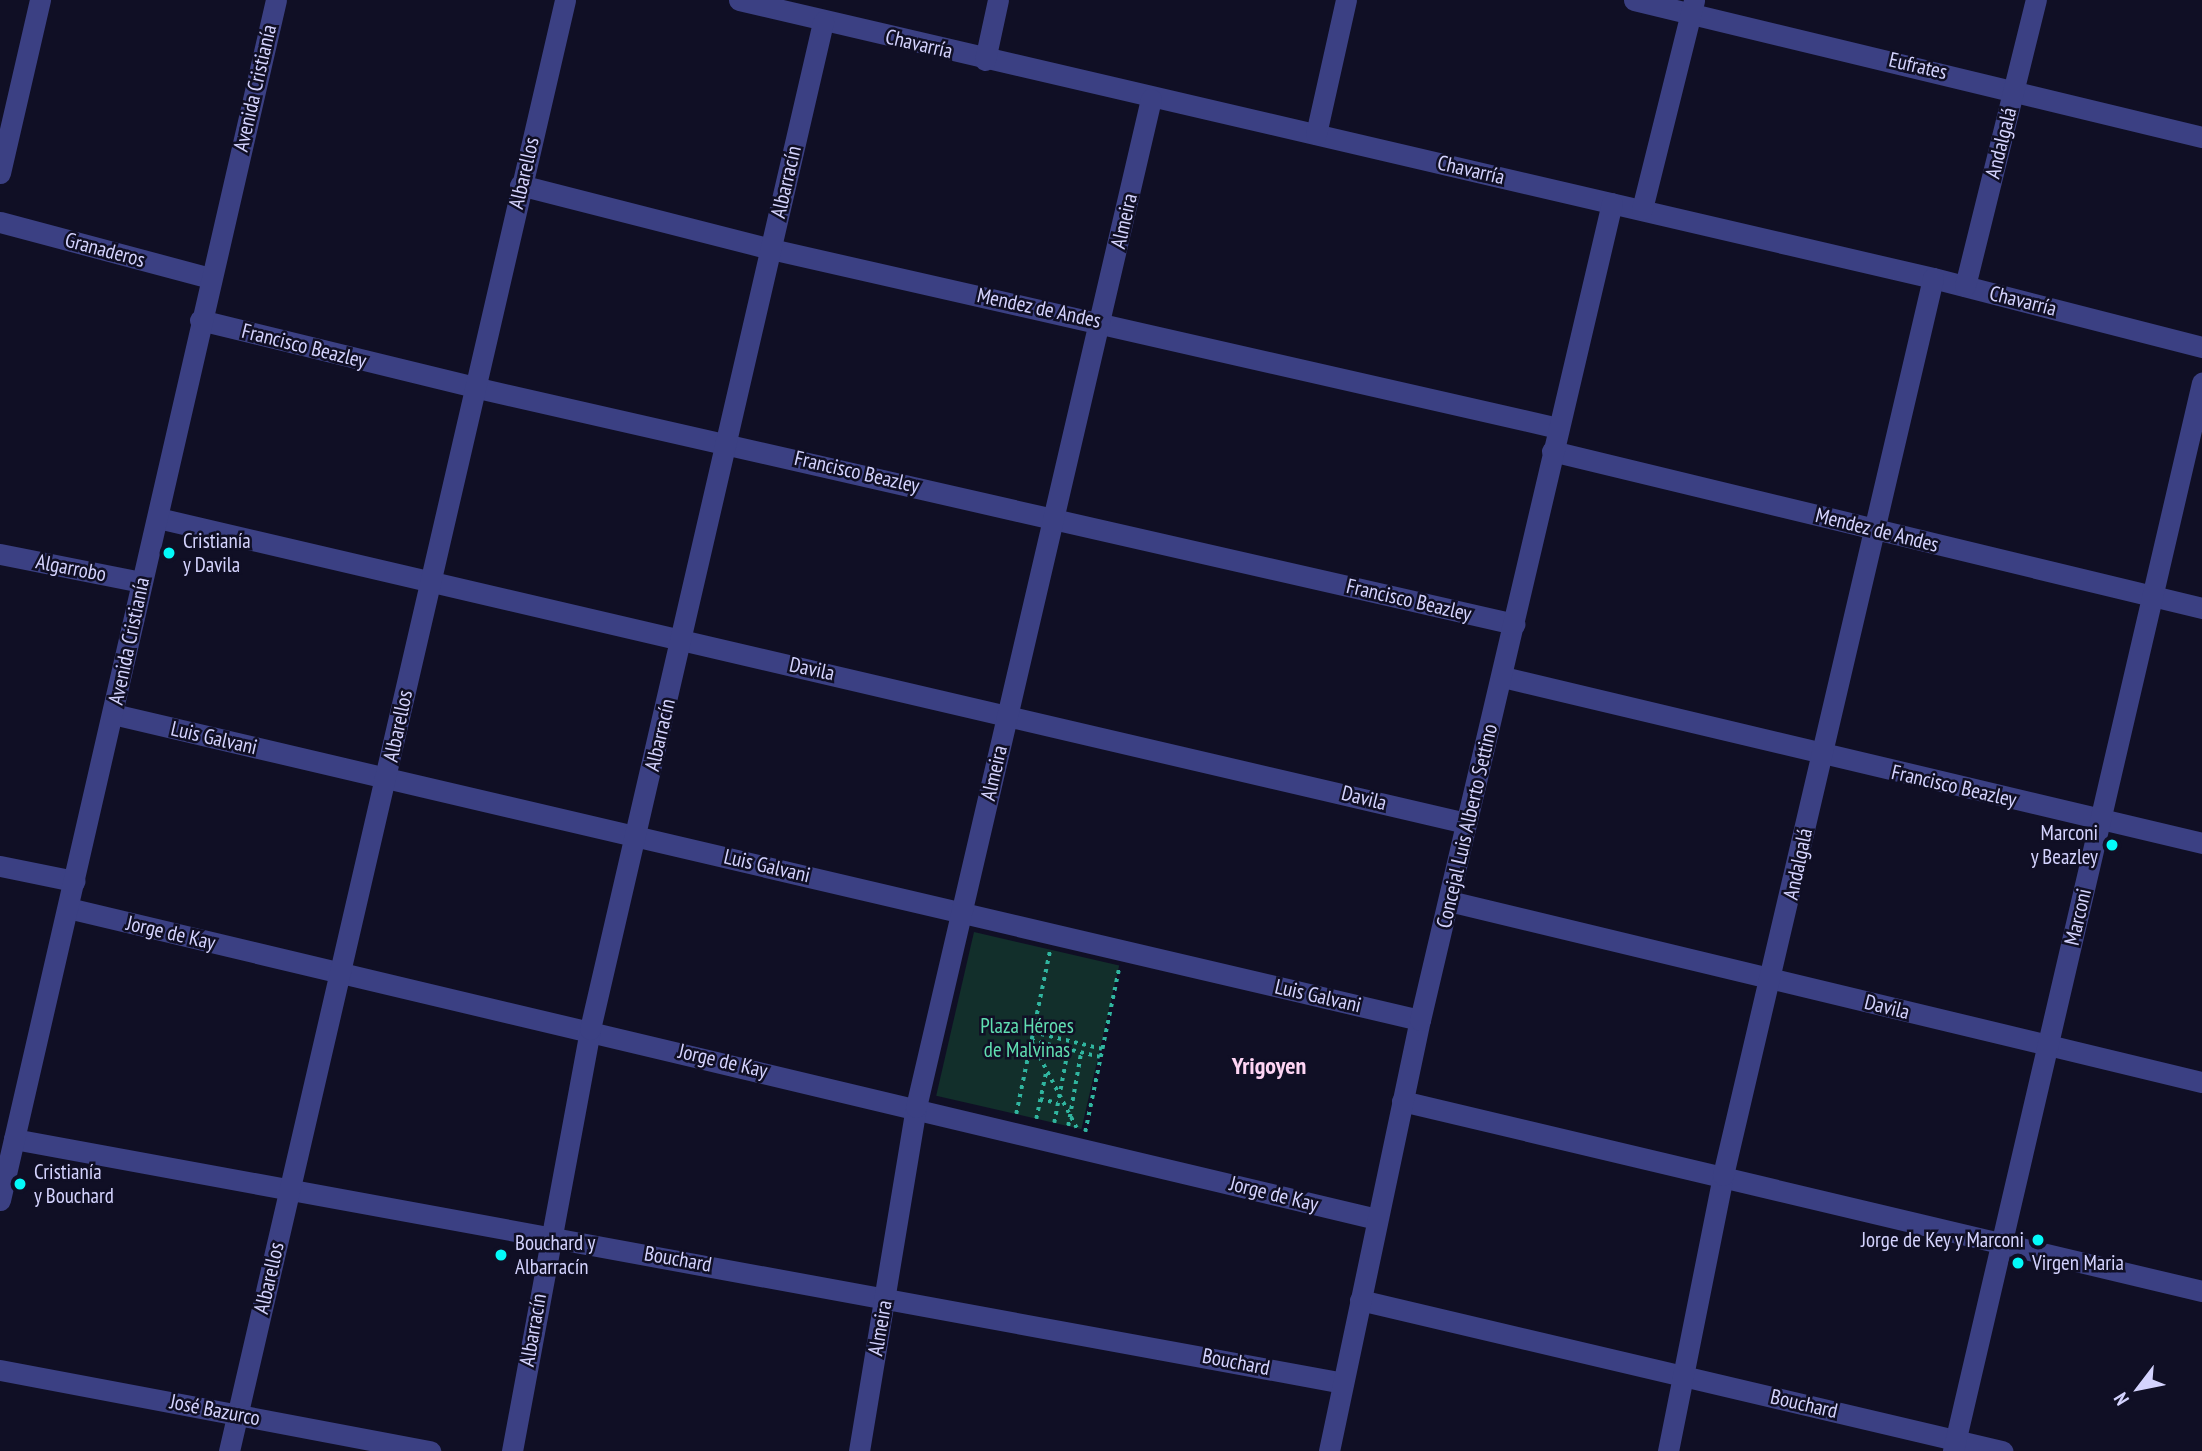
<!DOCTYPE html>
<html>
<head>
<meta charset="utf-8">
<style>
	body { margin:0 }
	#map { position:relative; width:2202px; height:1451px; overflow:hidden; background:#100f25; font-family:"PT Sans Narrow",sans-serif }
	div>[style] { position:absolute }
	.green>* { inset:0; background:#122f2b; transform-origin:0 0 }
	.path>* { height:3.5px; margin-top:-1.75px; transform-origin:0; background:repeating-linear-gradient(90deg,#30b59f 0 3.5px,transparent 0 8.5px) }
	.minor>* { height:21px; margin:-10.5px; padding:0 10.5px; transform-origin:10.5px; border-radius:10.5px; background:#3b4083 }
	.dots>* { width:19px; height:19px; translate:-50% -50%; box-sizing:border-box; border:4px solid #100f25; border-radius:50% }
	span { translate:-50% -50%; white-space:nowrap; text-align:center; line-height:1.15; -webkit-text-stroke:5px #100f25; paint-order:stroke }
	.street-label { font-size:21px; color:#d4d3fe }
	.poi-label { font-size:21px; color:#d4d3fe }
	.left { translate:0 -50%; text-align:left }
	.right { translate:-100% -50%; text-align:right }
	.park-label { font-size:21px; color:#60deb1 }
	.quarter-label { font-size:24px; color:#fed5f4; font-weight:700 }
	.north { position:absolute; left:2104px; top:1353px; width:70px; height:70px; -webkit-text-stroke:5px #100f25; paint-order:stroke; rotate:238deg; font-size:19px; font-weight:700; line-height:28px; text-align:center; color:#d4d3fe }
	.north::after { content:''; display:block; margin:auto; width:24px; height:32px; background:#d4d3fe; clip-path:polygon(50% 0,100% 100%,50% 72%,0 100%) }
</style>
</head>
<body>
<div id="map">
	<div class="green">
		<i style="left:974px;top:932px;width:149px;height:168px;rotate:13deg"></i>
	</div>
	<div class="path">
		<i style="left:1033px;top:1032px;width:71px;rotate:13.8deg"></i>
		<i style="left:1031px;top:1040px;width:71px;rotate:13.8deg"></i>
		<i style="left:1032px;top:1042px;width:97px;rotate:62.4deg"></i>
		<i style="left:1040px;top:1099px;width:18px;rotate:13deg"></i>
		<i style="left:1016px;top:1114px;width:167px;rotate:-78.3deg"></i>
		<i style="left:1036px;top:1119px;width:48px;rotate:-78deg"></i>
		<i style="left:1054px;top:1123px;width:75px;rotate:-79.3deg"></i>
		<i style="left:1068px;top:1126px;width:75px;rotate:-80deg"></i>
		<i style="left:1085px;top:1132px;width:167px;rotate:-78.3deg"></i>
	</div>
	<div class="minor">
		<i style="left:739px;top:0;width:1226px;rotate:13.11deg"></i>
		<i style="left:1933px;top:278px;width:278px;rotate:14.4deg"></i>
		<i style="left:1634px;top:0;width:584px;rotate:13.56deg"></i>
		<i style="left:985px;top:60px;width:61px;rotate:-77.8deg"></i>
		<i style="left:1316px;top:134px;width:137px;rotate:-77.4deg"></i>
		<i style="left:0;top:173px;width:178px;rotate:-77deg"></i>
		<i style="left:520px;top:185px;width:259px;rotate:14.3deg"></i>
		<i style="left:771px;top:249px;width:807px;rotate:12.81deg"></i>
		<i style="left:1642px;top:209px;width:215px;rotate:-76deg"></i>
		<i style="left:0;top:222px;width:217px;rotate:14.9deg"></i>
		<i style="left:1965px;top:286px;width:295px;rotate:-76.1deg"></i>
		<i style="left:200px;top:320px;width:286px;rotate:13.7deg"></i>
		<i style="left:478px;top:388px;width:1063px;rotate:12.83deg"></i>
		<i style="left:1552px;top:451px;width:669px;rotate:13.58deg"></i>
		<i style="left:158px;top:518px;width:1343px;rotate:13.13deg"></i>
		<i style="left:0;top:554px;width:144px;rotate:11.2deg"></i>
		<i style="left:1503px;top:677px;width:718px;rotate:13.36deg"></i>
		<i style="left:113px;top:714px;width:1342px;rotate:13.18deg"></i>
		<i style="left:0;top:866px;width:76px;rotate:11.5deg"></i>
		<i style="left:1449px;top:901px;width:774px;rotate:13.52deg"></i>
		<i style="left:68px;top:908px;width:1344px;rotate:13.37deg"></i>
		<i style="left:1402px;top:1101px;width:822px;rotate:13.36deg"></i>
		<i style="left:14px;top:1139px;width:1351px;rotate:10.4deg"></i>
		<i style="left:0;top:1200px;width:1231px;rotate:-77.05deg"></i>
		<i style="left:1360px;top:1300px;width:660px;rotate:13.24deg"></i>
		<i style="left:0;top:1370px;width:438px;rotate:10.7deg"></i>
		<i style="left:229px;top:1451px;width:1489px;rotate:-76.96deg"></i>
		<i style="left:512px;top:1451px;width:429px;rotate:-79.5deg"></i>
		<i style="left:590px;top:1029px;width:1034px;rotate:-76.97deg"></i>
		<i style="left:859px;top:1451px;width:349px;rotate:-80.6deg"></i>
		<i style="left:916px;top:1107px;width:1035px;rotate:-76.88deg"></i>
		<i style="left:1329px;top:1451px;width:441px;rotate:-78.1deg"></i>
		<i style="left:1420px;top:1020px;width:839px;rotate:-76.78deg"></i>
		<i style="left:1668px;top:1451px;width:281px;rotate:-78.7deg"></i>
		<i style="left:1723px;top:1175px;width:921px;rotate:-76.82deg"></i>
		<i style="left:1953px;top:1451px;width:1097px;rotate:-76.88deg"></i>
	</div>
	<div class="dots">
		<i style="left:169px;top:553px;background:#03faf9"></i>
		<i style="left:2112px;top:845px;background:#03faf9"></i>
		<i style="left:20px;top:1184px;background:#03faf9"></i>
		<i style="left:2038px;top:1240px;background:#03faf9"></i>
		<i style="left:501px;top:1255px;background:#03faf9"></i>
		<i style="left:2018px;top:1263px;background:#03faf9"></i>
	</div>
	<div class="street-label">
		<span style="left:919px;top:44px;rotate:13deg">Chavarría</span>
		<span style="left:1918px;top:66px;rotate:13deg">Eufrates</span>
		<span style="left:255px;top:88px;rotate:-77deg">Avenida Cristianía</span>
		<span style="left:2001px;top:143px;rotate:-76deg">Andalgalá</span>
		<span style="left:1471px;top:170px;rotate:13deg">Chavarría</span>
		<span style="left:524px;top:173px;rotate:-77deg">Albarellos</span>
		<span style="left:786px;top:182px;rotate:-77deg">Albarracín</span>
		<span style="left:1124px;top:221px;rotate:-77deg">Almeira</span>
		<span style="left:105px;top:250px;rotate:15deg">Granaderos</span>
		<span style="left:2023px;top:301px;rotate:14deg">Chavarría</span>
		<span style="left:1039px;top:308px;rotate:12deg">Mendez de Andes</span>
		<span style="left:304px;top:346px;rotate:14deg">Francisco Beazley</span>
		<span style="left:857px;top:472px;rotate:13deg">Francisco Beazley</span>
		<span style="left:1877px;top:530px;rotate:14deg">Mendez de Andes</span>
		<span style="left:71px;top:568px;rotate:11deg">Algarrobo</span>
		<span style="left:1409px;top:600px;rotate:13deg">Francisco Beazley</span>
		<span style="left:129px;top:641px;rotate:-78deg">Avenida Cristianía</span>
		<span style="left:812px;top:669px;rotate:12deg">Davila</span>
		<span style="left:398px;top:726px;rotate:-78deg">Albarellos</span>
		<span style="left:660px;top:735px;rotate:-77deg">Albarracín</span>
		<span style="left:214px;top:738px;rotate:13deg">Luis Galvani</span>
		<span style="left:994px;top:773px;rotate:-77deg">Almeira</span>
		<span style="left:1954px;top:786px;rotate:13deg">Francisco Beazley</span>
		<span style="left:1364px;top:798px;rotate:14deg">Davila</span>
		<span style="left:1467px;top:826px;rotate:-77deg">Concejal Luis Alberto Settino</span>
		<span style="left:1798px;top:864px;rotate:-78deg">Andalgalá</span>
		<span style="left:767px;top:866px;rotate:13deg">Luis Galvani</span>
		<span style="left:2078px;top:917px;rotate:-77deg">Marconi</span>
		<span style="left:171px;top:933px;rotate:13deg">Jorge de Kay</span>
		<span style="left:1318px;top:996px;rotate:13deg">Luis Galvani</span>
		<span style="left:1887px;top:1007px;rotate:14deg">Davila</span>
		<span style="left:723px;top:1061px;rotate:13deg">Jorge de Kay</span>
		<span style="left:1274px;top:1194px;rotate:14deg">Jorge de Kay</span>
		<span style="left:678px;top:1259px;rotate:10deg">Bouchard</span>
		<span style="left:269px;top:1278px;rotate:-77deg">Albarellos</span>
		<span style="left:880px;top:1328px;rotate:-80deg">Almeira</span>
		<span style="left:533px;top:1330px;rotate:-80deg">Albarracín</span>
		<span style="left:1236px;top:1362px;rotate:11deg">Bouchard</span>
		<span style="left:1804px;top:1404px;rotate:13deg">Bouchard</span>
		<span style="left:215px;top:1410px;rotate:11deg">José Bazurco</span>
	</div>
	<div class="poi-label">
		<span class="left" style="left:183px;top:553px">Cristianía<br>y Davila</span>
		<span class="right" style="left:2098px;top:845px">Marconi<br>y Beazley</span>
		<span class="left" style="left:34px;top:1184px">Cristianía<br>y Bouchard</span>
		<span class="right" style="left:2024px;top:1240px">Jorge de Key y Marconi</span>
		<span class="left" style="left:515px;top:1255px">Bouchard y<br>Albarracín</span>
		<span class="left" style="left:2032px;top:1263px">Virgen Maria</span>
	</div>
	<div class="park-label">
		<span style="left:1027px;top:1038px">Plaza Héroes<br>de Malvinas</span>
	</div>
	<div class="quarter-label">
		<span style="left:1269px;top:1066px">Yrigoyen</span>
	</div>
	<div class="north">N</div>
</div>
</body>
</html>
